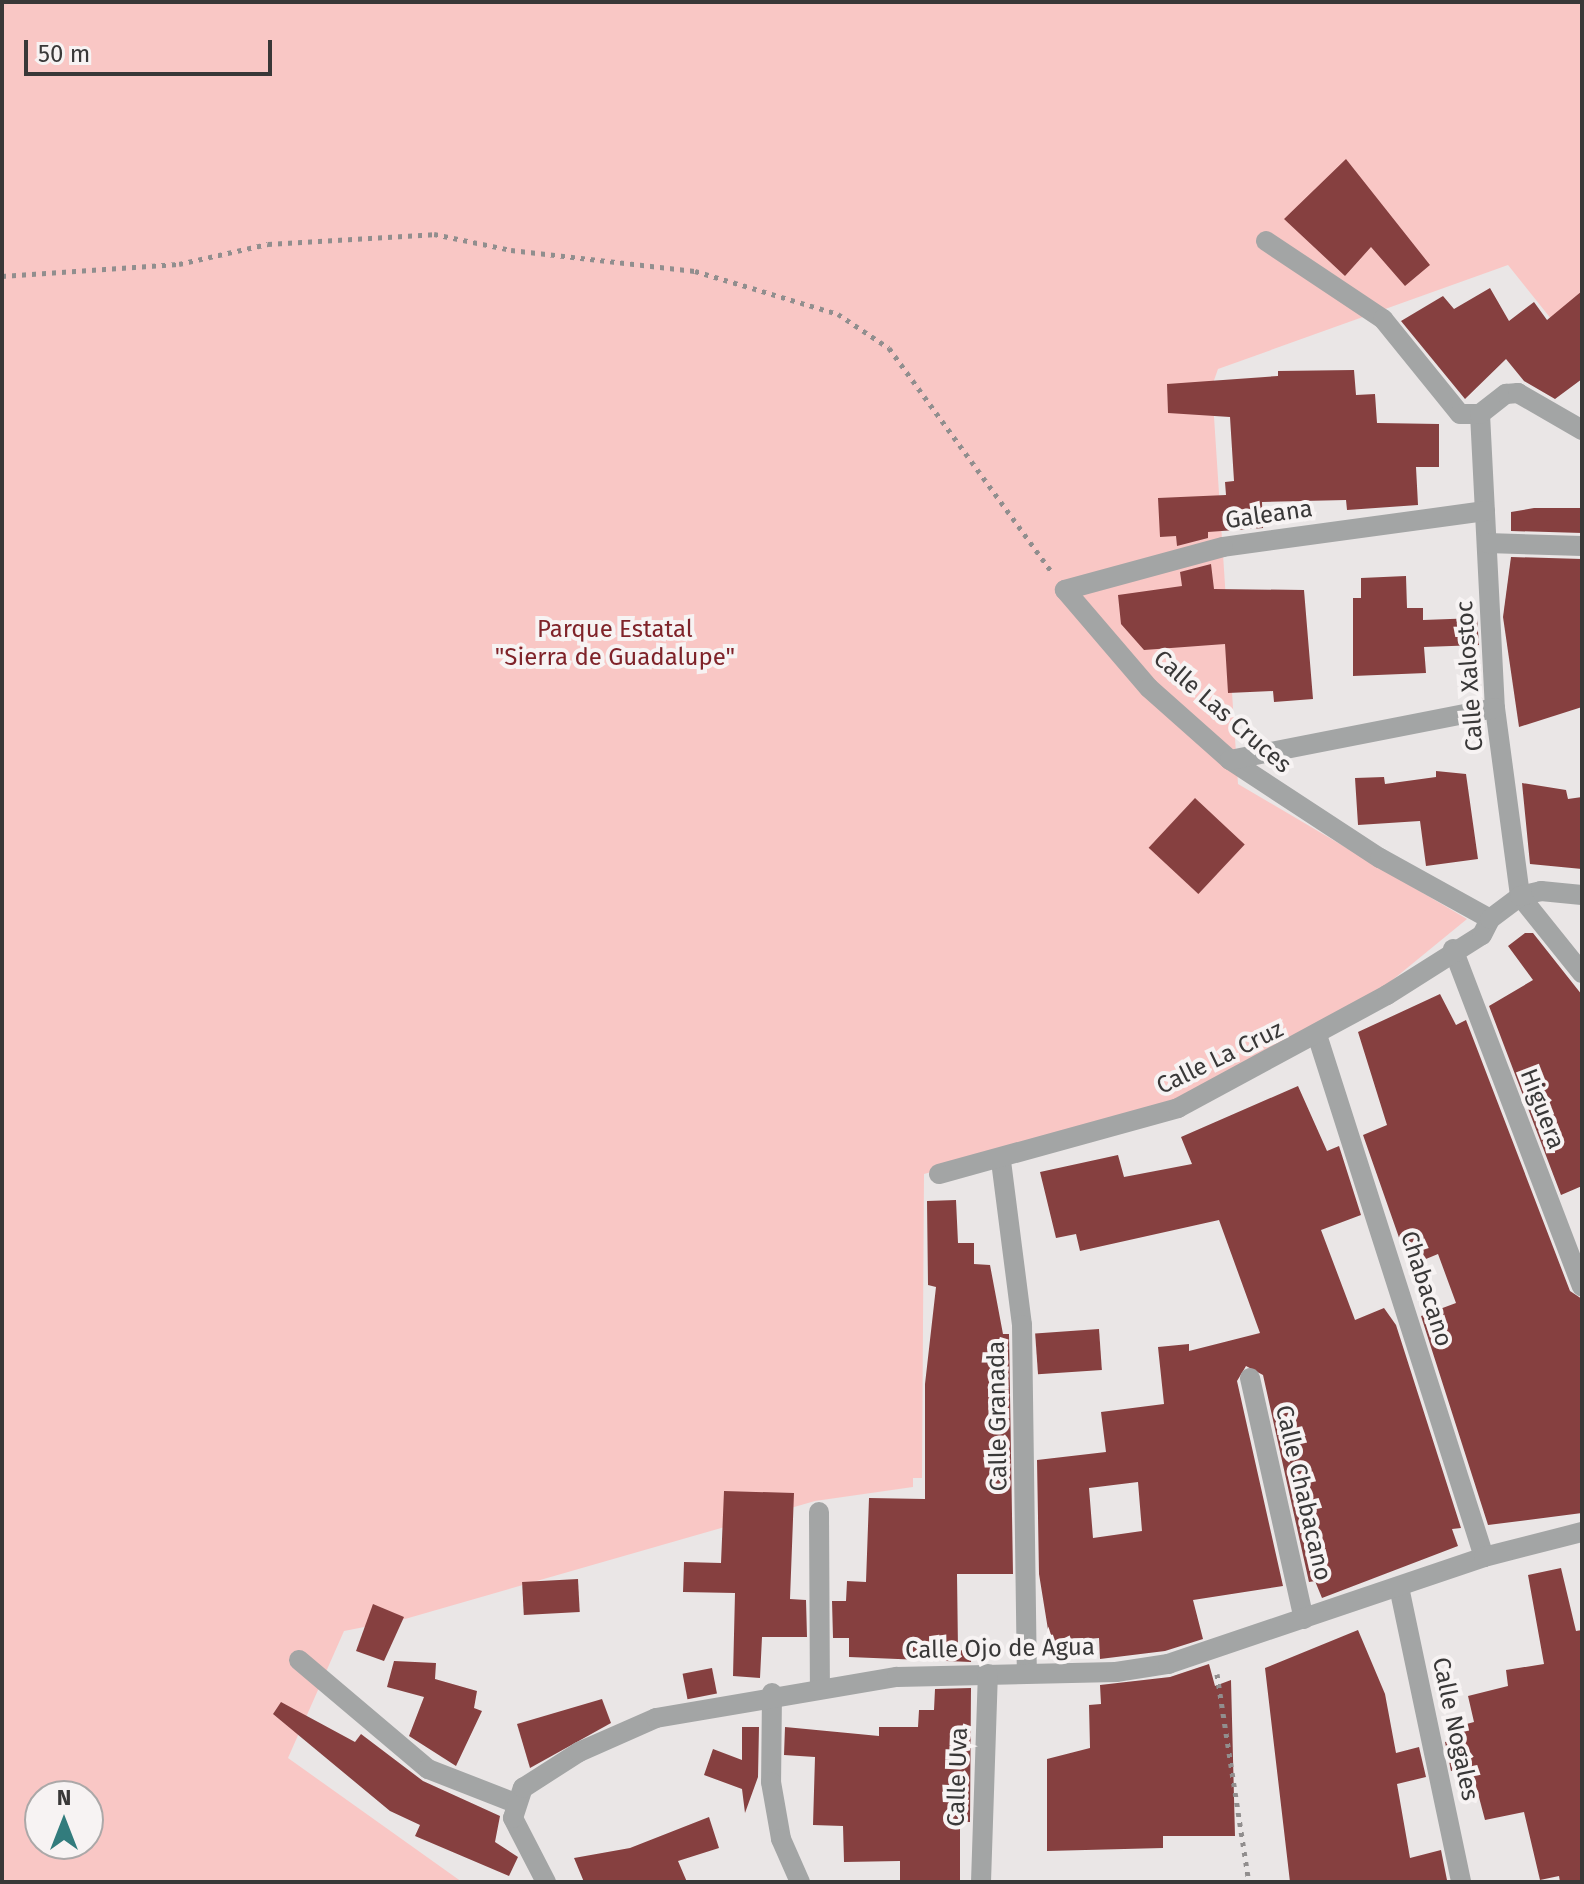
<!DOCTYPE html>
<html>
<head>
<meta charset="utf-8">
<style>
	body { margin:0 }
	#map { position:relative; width:1584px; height:1884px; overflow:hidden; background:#eae6e6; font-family:"Fira Sans",sans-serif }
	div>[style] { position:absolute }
	.green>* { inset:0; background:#f9c7c5 }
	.building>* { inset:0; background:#864040; transform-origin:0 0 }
	.path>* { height:5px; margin-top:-2.5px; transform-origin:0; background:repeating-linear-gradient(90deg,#918e8e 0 4px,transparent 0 10px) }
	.minor>* { height:20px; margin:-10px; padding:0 10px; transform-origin:10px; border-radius:10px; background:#a3a5a5 }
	span { translate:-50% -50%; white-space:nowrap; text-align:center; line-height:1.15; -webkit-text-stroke:8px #f7f3f3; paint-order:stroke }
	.street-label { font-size:24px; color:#393838 }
	.park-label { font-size:24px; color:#7f2329 }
	.frame { position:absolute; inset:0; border:4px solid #393838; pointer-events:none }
	.north { position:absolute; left:24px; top:1780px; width:80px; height:80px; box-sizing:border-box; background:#f7f3f3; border:2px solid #aba8a8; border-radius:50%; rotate:0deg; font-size:22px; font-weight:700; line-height:32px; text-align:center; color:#393838 }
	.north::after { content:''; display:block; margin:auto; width:28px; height:36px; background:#327c7d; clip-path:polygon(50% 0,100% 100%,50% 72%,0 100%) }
	.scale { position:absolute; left:24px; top:40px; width:248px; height:36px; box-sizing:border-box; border:4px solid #393838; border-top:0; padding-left:10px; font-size:24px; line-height:28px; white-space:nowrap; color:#393838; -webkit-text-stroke:6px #f7f3f3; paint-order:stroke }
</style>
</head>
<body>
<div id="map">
	<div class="green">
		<i style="clip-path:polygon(evenodd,2px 2px,1582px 2px,1582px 291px,1552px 320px,1508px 265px,1218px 369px,1212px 386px,1238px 784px,1467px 919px,1368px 1000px,1170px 1105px,924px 1174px,922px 1478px,913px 1478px,913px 1487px,815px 1501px,405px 1619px,344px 1631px,288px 1758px,462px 1882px,2px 1882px,2px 2px,40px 1796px,88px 1796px,88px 1844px,40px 1844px,40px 1796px)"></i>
	</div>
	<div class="building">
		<i style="clip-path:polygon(1346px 159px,1430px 265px,1405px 286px,1371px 247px,1345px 276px,1284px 219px)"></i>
		<i style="clip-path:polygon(1490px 288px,1509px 321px,1534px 302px,1547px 320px,1582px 291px,1582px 379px,1555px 399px,1524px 381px,1506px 359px,1465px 399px,1401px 321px,1443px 296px,1454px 309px)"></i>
		<i style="clip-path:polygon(1354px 370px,1356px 395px,1375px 394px,1377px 423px,1439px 424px,1439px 467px,1416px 467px,1418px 505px,1347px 510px,1346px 500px,1262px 502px,1263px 528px,1208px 532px,1208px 538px,1177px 546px,1176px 536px,1160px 537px,1158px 498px,1226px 495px,1225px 482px,1234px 481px,1230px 417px,1168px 413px,1167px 384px,1278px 376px,1278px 371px)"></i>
		<i style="clip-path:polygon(1534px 508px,1582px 508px,1582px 533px,1511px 531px,1511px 512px)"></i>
		<i style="clip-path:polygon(1511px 557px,1582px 559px,1582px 707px,1519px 727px,1503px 617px)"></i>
		<i style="clip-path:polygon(1211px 564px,1214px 589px,1304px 590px,1313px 699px,1274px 702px,1273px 691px,1228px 693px,1225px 644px,1144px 650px,1121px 624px,1118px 595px,1182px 586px,1180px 572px)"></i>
		<i style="clip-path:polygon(1406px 576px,1407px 608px,1423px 608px,1423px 620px,1477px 618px,1479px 645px,1424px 647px,1426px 673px,1353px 676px,1353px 598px,1361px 598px,1361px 578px)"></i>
		<i style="clip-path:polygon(1436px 771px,1466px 774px,1478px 859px,1426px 866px,1420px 821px,1358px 825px,1355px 778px,1384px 777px,1385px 784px,1436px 777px)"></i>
		<i style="clip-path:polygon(1522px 783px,1566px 790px,1568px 799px,1582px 797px,1582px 869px,1530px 864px)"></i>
		<i style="left:1195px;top:798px;width:68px;height:68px;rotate:43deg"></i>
		<i style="clip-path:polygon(1525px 933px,1533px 933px,1582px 995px,1582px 1186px,1561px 1195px,1489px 1006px,1533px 980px,1508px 946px)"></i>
		<i style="clip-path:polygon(1440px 994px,1456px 1025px,1466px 1020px,1570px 1291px,1582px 1299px,1582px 1513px,1488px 1525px,1421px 1316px,1456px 1303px,1438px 1254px,1409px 1266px,1363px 1135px,1387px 1125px,1358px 1032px)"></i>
		<i style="clip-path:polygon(evenodd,1298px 1086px,1327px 1151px,1339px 1146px,1361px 1215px,1321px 1230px,1355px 1320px,1384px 1308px,1396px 1325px,1461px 1528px,1452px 1529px,1458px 1546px,1322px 1598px,1315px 1581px,1309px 1582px,1263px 1375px,1246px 1366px,1237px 1381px,1283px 1586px,1193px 1600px,1203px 1639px,1165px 1651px,1100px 1659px,1099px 1638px,1050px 1642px,1039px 1574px,1037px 1460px,1106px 1452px,1101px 1412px,1164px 1404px,1158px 1347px,1189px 1344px,1189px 1351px,1260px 1333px,1219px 1220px,1080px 1251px,1076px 1234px,1056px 1238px,1040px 1172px,1118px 1155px,1124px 1177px,1192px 1164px,1181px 1137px,1298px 1086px,1138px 1482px,1142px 1531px,1093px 1538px,1089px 1488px,1138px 1482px)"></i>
		<i style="clip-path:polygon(956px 1200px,958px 1243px,974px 1243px,974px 1264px,990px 1265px,1003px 1334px,1009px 1334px,1013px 1574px,957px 1574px,958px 1650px,972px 1651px,971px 1662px,849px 1657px,849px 1638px,833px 1638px,832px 1601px,846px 1601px,847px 1581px,866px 1582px,869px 1498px,925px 1499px,925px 1384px,936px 1287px,928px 1285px,927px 1201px)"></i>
		<i style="left:1099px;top:1329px;width:41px;height:64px;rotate:86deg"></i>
		<i style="clip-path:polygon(724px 1491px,794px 1493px,790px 1599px,806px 1600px,807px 1637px,762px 1637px,760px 1678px,733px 1676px,735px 1593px,683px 1592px,684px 1562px,721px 1563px)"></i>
		<i style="clip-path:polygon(1561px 1568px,1576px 1631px,1582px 1630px,1582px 1882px,1560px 1882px,1559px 1876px,1540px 1880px,1524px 1812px,1485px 1820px,1471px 1767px,1451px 1771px,1445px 1742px,1462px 1738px,1459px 1726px,1474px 1722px,1468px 1696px,1508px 1686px,1506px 1670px,1544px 1664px,1528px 1575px)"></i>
		<i style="left:578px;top:1579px;width:33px;height:56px;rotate:87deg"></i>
		<i style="clip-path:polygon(373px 1604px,404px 1617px,384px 1661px,356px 1651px)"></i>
		<i style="clip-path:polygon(1358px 1630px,1385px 1694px,1396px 1753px,1419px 1747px,1426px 1777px,1397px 1784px,1410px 1858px,1441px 1850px,1447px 1880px,1290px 1882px,1265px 1668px)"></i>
		<i style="clip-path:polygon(394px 1661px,436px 1663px,435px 1679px,477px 1691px,474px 1708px,482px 1711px,456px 1766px,409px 1736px,424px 1697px,387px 1687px)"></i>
		<i style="clip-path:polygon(1209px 1664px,1215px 1686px,1231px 1680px,1235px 1836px,1163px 1836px,1163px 1848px,1047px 1851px,1047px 1759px,1090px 1748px,1089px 1705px,1101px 1704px,1100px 1685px,1170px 1677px)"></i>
		<i style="left:712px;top:1668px;width:26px;height:30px;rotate:79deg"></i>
		<i style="clip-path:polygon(971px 1688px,970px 1822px,960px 1822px,960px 1882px,900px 1882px,900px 1861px,844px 1862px,843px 1826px,813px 1825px,815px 1757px,784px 1755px,785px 1727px,879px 1736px,879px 1727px,918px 1727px,919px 1710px,934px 1710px,935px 1689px)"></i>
		<i style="clip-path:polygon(602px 1699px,611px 1723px,530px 1768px,517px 1724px)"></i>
		<i style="clip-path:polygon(281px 1702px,355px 1742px,361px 1734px,423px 1781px,500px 1816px,495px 1842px,518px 1857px,509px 1876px,415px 1836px,420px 1825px,390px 1811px,273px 1714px)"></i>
		<i style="clip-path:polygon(742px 1727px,759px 1727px,758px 1777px,745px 1813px,742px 1789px,704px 1775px,713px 1749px,742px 1760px)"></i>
		<i style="clip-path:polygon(709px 1817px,719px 1848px,678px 1861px,687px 1882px,584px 1882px,574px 1858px,630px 1848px)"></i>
	</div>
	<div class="path">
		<i style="left:2px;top:276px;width:177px;rotate:-3.9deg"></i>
		<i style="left:179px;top:264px;width:91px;rotate:-12.7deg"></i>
		<i style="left:268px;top:244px;width:166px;rotate:-3.4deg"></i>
		<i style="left:434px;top:234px;width:79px;rotate:11.7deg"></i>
		<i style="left:511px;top:250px;width:185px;rotate:6.5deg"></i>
		<i style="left:695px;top:271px;width:149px;rotate:16.7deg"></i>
		<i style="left:838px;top:314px;width:61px;rotate:33.7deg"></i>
		<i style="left:889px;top:348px;width:277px;rotate:54deg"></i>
		<i style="left:1217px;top:1674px;width:210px;rotate:81.3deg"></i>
	</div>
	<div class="minor">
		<i style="left:1266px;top:241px;width:141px;rotate:33.7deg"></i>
		<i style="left:1383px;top:319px;width:122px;rotate:51deg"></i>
		<i style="left:1460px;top:414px;width:20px"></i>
		<i style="left:1480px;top:414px;width:294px;rotate:87.1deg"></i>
		<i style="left:1495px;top:708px;width:190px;rotate:82.4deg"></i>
		<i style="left:1480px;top:414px;width:33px;rotate:-38deg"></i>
		<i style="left:1506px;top:394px;width:12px;rotate:-5deg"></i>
		<i style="left:1518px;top:393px;width:74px;rotate:30deg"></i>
		<i style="left:1485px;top:511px;width:264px;rotate:172.2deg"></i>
		<i style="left:1223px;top:547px;width:164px;rotate:164.8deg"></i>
		<i style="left:1065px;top:590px;width:129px;rotate:49.4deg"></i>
		<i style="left:1149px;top:688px;width:108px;rotate:41.6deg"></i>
		<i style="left:1230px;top:760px;width:179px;rotate:33.2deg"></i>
		<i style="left:1380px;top:858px;width:126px;rotate:29deg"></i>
		<i style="left:1487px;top:543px;width:95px;rotate:1.8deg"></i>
		<i style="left:1230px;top:760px;width:270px;rotate:-11.1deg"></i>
		<i style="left:1520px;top:896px;width:99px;rotate:51.2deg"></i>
		<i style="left:1453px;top:949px;width:361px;rotate:69.1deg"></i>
		<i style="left:1318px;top:1038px;width:545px;rotate:72.26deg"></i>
		<i style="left:1001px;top:1161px;width:165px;rotate:82.7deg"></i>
		<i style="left:1022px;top:1325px;width:348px;rotate:89.2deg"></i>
		<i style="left:939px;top:1174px;width:248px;rotate:-15.4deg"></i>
		<i style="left:1178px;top:1108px;width:238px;rotate:-28.4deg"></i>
		<i style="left:1387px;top:995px;width:112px;rotate:-32.3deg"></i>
		<i style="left:1482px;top:935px;width:18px;rotate:-63deg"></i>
		<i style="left:1490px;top:919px;width:38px;rotate:-37deg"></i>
		<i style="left:1520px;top:896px;width:22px;rotate:-13deg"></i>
		<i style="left:1541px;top:891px;width:41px;rotate:5.6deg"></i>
		<i style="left:1250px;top:1378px;width:247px;rotate:77.4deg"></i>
		<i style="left:819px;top:1512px;width:174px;rotate:89.7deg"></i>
		<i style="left:1399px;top:1587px;width:301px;rotate:78.1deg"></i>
		<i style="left:299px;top:1660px;width:169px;rotate:40.2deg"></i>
		<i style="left:428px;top:1769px;width:93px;rotate:21.3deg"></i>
		<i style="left:772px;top:1693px;width:89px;rotate:90.6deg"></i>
		<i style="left:771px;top:1782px;width:58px;rotate:80deg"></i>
		<i style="left:781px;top:1839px;width:47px;rotate:66.2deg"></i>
		<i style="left:546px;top:1882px;width:72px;rotate:-117.3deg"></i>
		<i style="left:513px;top:1818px;width:32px;rotate:-72deg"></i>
		<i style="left:523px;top:1788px;width:67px;rotate:-32.7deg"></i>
		<i style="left:579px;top:1752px;width:84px;rotate:-23.8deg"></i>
		<i style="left:656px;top:1718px;width:244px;rotate:-9.7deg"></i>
		<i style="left:897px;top:1677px;width:219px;rotate:-1.3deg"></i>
		<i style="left:1116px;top:1672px;width:53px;rotate:-8.7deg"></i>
		<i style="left:1168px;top:1664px;width:334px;rotate:-18.7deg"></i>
		<i style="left:1484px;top:1557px;width:101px;rotate:-14.3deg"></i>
		<i style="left:981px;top:1882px;width:208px;rotate:-88.1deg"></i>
	</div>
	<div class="street-label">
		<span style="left:1269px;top:515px;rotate:-8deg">Galeana</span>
		<span style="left:1470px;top:676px;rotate:-94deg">Calle Xalostoc</span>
		<span style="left:1222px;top:712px;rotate:41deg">Calle Las Cruces</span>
		<span style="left:1220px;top:1058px;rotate:-26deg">Calle La Cruz</span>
		<span style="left:1542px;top:1109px;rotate:69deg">Higuera</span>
		<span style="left:1426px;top:1289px;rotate:72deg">Chabacano</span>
		<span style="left:998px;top:1416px;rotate:-91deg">Calle Granada</span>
		<span style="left:1303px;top:1493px;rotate:77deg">Calle Chabacano</span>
		<span style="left:1000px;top:1649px;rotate:-1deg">Calle Ojo de Agua</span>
		<span style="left:1455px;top:1729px;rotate:78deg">Calle Nogales</span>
		<span style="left:958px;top:1777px;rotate:-88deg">Calle Uva</span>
	</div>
	<div class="park-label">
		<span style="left:615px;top:644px">Parque Estatal<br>"Sierra de Guadalupe"</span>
	</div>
	<div class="frame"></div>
	<div class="north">N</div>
	<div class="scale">50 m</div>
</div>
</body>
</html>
